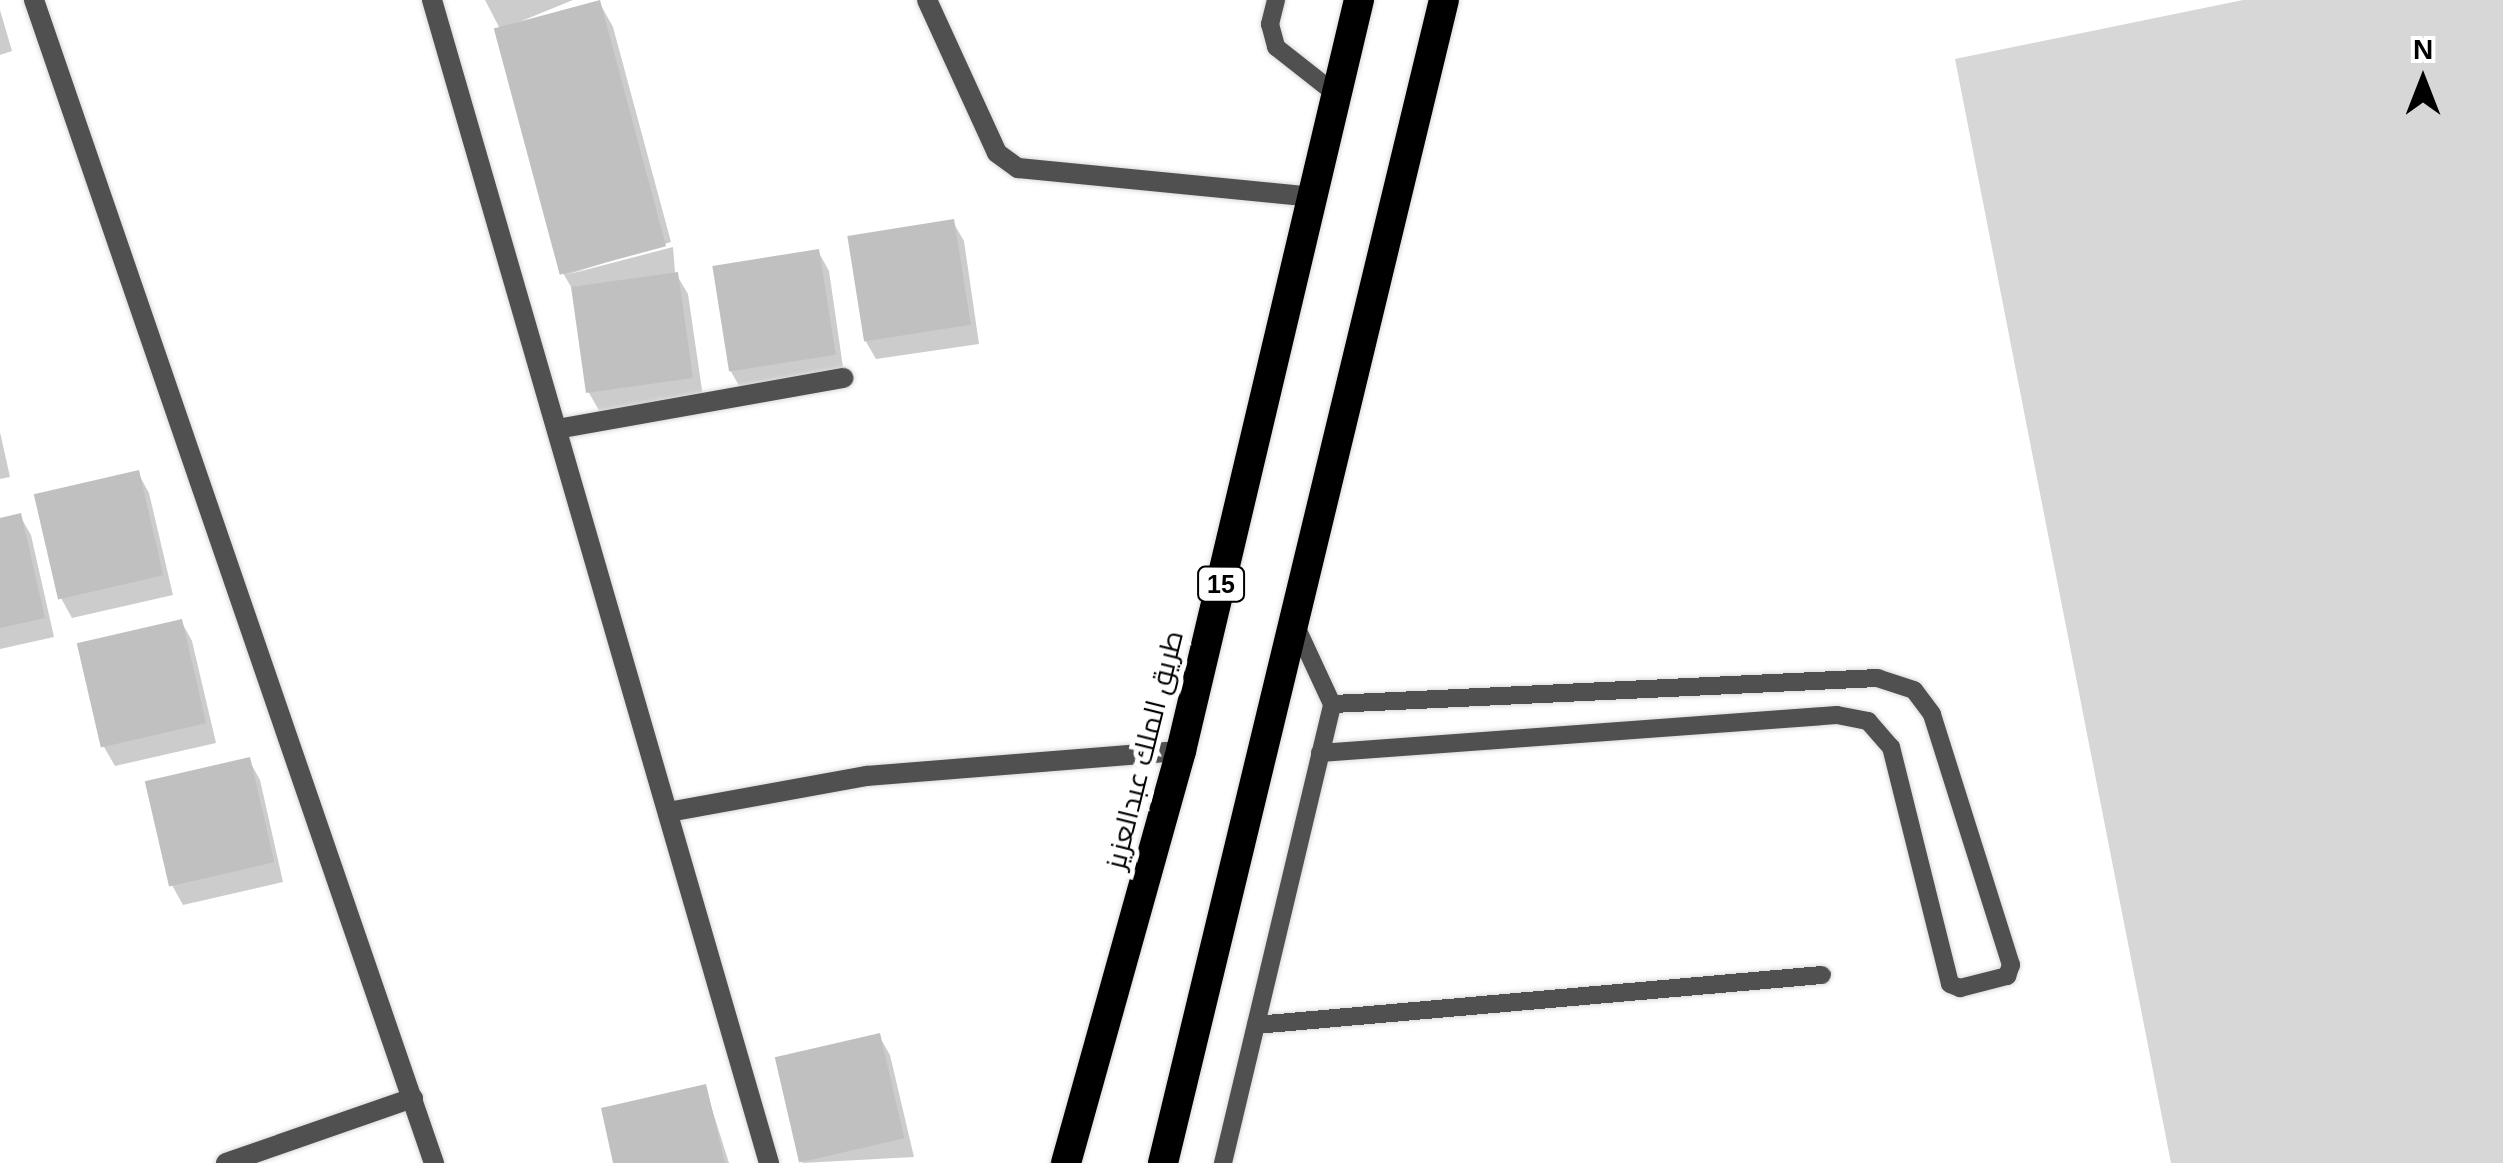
<!DOCTYPE html>
<html>
<head>
<meta charset="utf-8">
<style>
	body { margin:0 }
	#map { position:relative; width:2503px; height:1163px; overflow:hidden; background:#fff; font-family:Helvetica,Cairo,sans-serif }
	div>[style] { position:absolute }
	.green>* { inset:0; background:#d7d7d7 }
	.shadow>* { inset:0; background:#0003 }
	.building>* { inset:0; background:#c0c0c0; transform-origin:0 0 }
	.roads { filter:drop-shadow(0 0 2px #dbdbdb) drop-shadow(0 0 2px #dbdbdb) }
	.lane>* { height:18px; margin:-9px; padding:0 9px; transform-origin:9px; border-radius:9px; background:#505050 }
	.street>* { height:20px; margin:-10px; padding:0 10px; transform-origin:10px; border-radius:10px; background:#505050 }
	.highway>* { height:30px; margin:-15px; padding:0 15px; transform-origin:15px; border-radius:15px; background:#000 }
	span { translate:-50% -50%; white-space:nowrap; text-align:center; line-height:1.15; -webkit-text-stroke:10px #fff; paint-order:stroke }
	.shield-label span { padding:2px 8px; background:#fff; border:2px solid; border-radius:8px; -webkit-text-stroke-width:0 }
	.shield-label { font-size:25px; color:#000; font-weight:700 }
	.street-label { font-size:28px; color:#000 }
	.north { position:absolute; left:2373px; top:30px; width:100px; height:100px; -webkit-text-stroke:8px #fff; paint-order:stroke; rotate:0deg; font-size:28px; font-weight:700; line-height:40px; text-align:center; color:#000 }
	.north::after { content:''; display:block; margin:auto; width:35px; height:45px; background:#000; clip-path:polygon(50% 0,100% 100%,50% 72%,0 100%) }
</style>
</head>
<body>
<div id="map">
	<div class="green">
		<i style="clip-path:polygon(2243px 0,2503px 0,2503px 1163px,2171px 1163px,1955px 59px)"></i>
	</div>
	<div class="shadow">
		<i style="clip-path:polygon(485px 0,573px 0,507px 27px,599px 2px,613px 27px,671px 242px,566px 275px,673px 247px,675px 272px,688px 294px,703px 397px,600px 412px,589px 393px,574px 292px,563px 273px,500px 29px)"></i>
		<i style="clip-path:polygon(0 10px,12px 51px,0 55px)"></i>
		<i style="clip-path:polygon(953px 222px,964px 241px,979px 344px,876px 359px,865px 340px)"></i>
		<i style="clip-path:polygon(818px 251px,829px 271px,844px 374px,741px 389px,730px 370px)"></i>
		<i style="clip-path:polygon(0 432px,10px 477px,0 479px)"></i>
		<i style="clip-path:polygon(138px 473px,149px 493px,173px 595px,72px 618px,61px 598px)"></i>
		<i style="clip-path:polygon(20px 516px,31px 535px,54px 637px,0 649px,0 520px)"></i>
		<i style="clip-path:polygon(181px 621px,192px 641px,216px 743px,115px 766px,104px 747px)"></i>
		<i style="clip-path:polygon(249px 760px,260px 780px,283px 882px,183px 905px,172px 885px,148px 783px)"></i>
		<i style="clip-path:polygon(879px 1036px,890px 1055px,914px 1157px,802px 1163px)"></i>
		<i style="clip-path:polygon(705px 1087px,729px 1163px,616px 1163px)"></i>
	</div>
	<div class="building">
		<i style="left:600px;top:0;width:255px;height:110px;rotate:75deg"></i>
		<i style="left:954px;top:219px;width:107px;height:108px;rotate:81deg"></i>
		<i style="left:819px;top:249px;width:107px;height:108px;rotate:81deg"></i>
		<i style="left:678px;top:272px;width:107px;height:108px;rotate:82deg"></i>
		<i style="left:139px;top:470px;width:108px;height:108px;rotate:77deg"></i>
		<i style="clip-path:polygon(21px 513px,45px 618px,0 628px,0 518px)"></i>
		<i style="left:182px;top:619px;width:107px;height:108px;rotate:77deg"></i>
		<i style="left:250px;top:757px;width:108px;height:108px;rotate:77deg"></i>
		<i style="left:880px;top:1033px;width:108px;height:108px;rotate:77deg"></i>
		<i style="clip-path:polygon(706px 1084px,725px 1163px,613px 1163px,601px 1108px)"></i>
	</div>
	<div class="roads">
		<div class="lane">
			<i style="left:1276px;top:0;width:25px;rotate:104deg"></i>
			<i style="left:1270px;top:24px;width:24px;rotate:75deg"></i>
			<i style="left:1276px;top:47px;width:78px;rotate:38.2deg"></i>
			<i style="left:1320px;top:753px;width:518px;rotate:-4.2deg"></i>
			<i style="left:1837px;top:715px;width:32px;rotate:11deg"></i>
			<i style="left:1868px;top:721px;width:35px;rotate:49deg"></i>
			<i style="left:1891px;top:747px;width:244px;rotate:76deg"></i>
			<i style="left:1950px;top:984px;width:11px;rotate:22deg"></i>
			<i style="left:1960px;top:988px;width:49px;rotate:-14.3deg"></i>
			<i style="left:2007px;top:976px;width:12px;rotate:-70deg"></i>
			<i style="left:2011px;top:965px;width:263px;rotate:-107.5deg"></i>
			<i style="left:1932px;top:714px;width:30px;rotate:-127deg"></i>
			<i style="left:1914px;top:690px;width:38px;rotate:-162deg"></i>
			<i style="left:1878px;top:678px;width:547px;rotate:177.27deg"></i>
			<i style="left:1256px;top:1025px;width:568px;rotate:-5.05deg"></i>
			<i style="left:1223px;top:1163px;width:472px;rotate:-76.6deg"></i>
			<i style="left:1332px;top:704px;width:90px;rotate:-114.9deg"></i>
		</div>
		<div class="street">
			<i style="left:34px;top:0;width:1230px;rotate:71.02deg"></i>
			<i style="left:432px;top:0;width:1211px;rotate:73.84deg"></i>
			<i style="left:927px;top:0;width:168px;rotate:65.4deg"></i>
			<i style="left:997px;top:153px;width:26px;rotate:36deg"></i>
			<i style="left:1018px;top:168px;width:295px;rotate:5.6deg"></i>
			<i style="left:557px;top:429px;width:291px;rotate:-10.1deg"></i>
			<i style="left:668px;top:812px;width:202px;rotate:-10.3deg"></i>
			<i style="left:867px;top:776px;width:315px;rotate:-4.6deg"></i>
			<i style="left:226px;top:1163px;width:198px;rotate:-19.2deg"></i>
		</div>
		<div class="highway">
			<i style="left:1066px;top:1163px;width:428px;rotate:-74.4deg"></i>
			<i style="left:1181px;top:751px;width:772px;rotate:-76.67deg"></i>
			<i style="left:1163px;top:1163px;width:1196px;rotate:-76.42deg"></i>
		</div>
	</div>
	<div class="shield-label">
		<span style="left:1221px;top:584px">15</span>
	</div>
	<div class="street-label">
		<span style="left:1145px;top:750px;rotate:-76deg">طريق الملك عبدالعزيز</span>
	</div>
	<div class="north">N</div>
</div>
</body>
</html>
